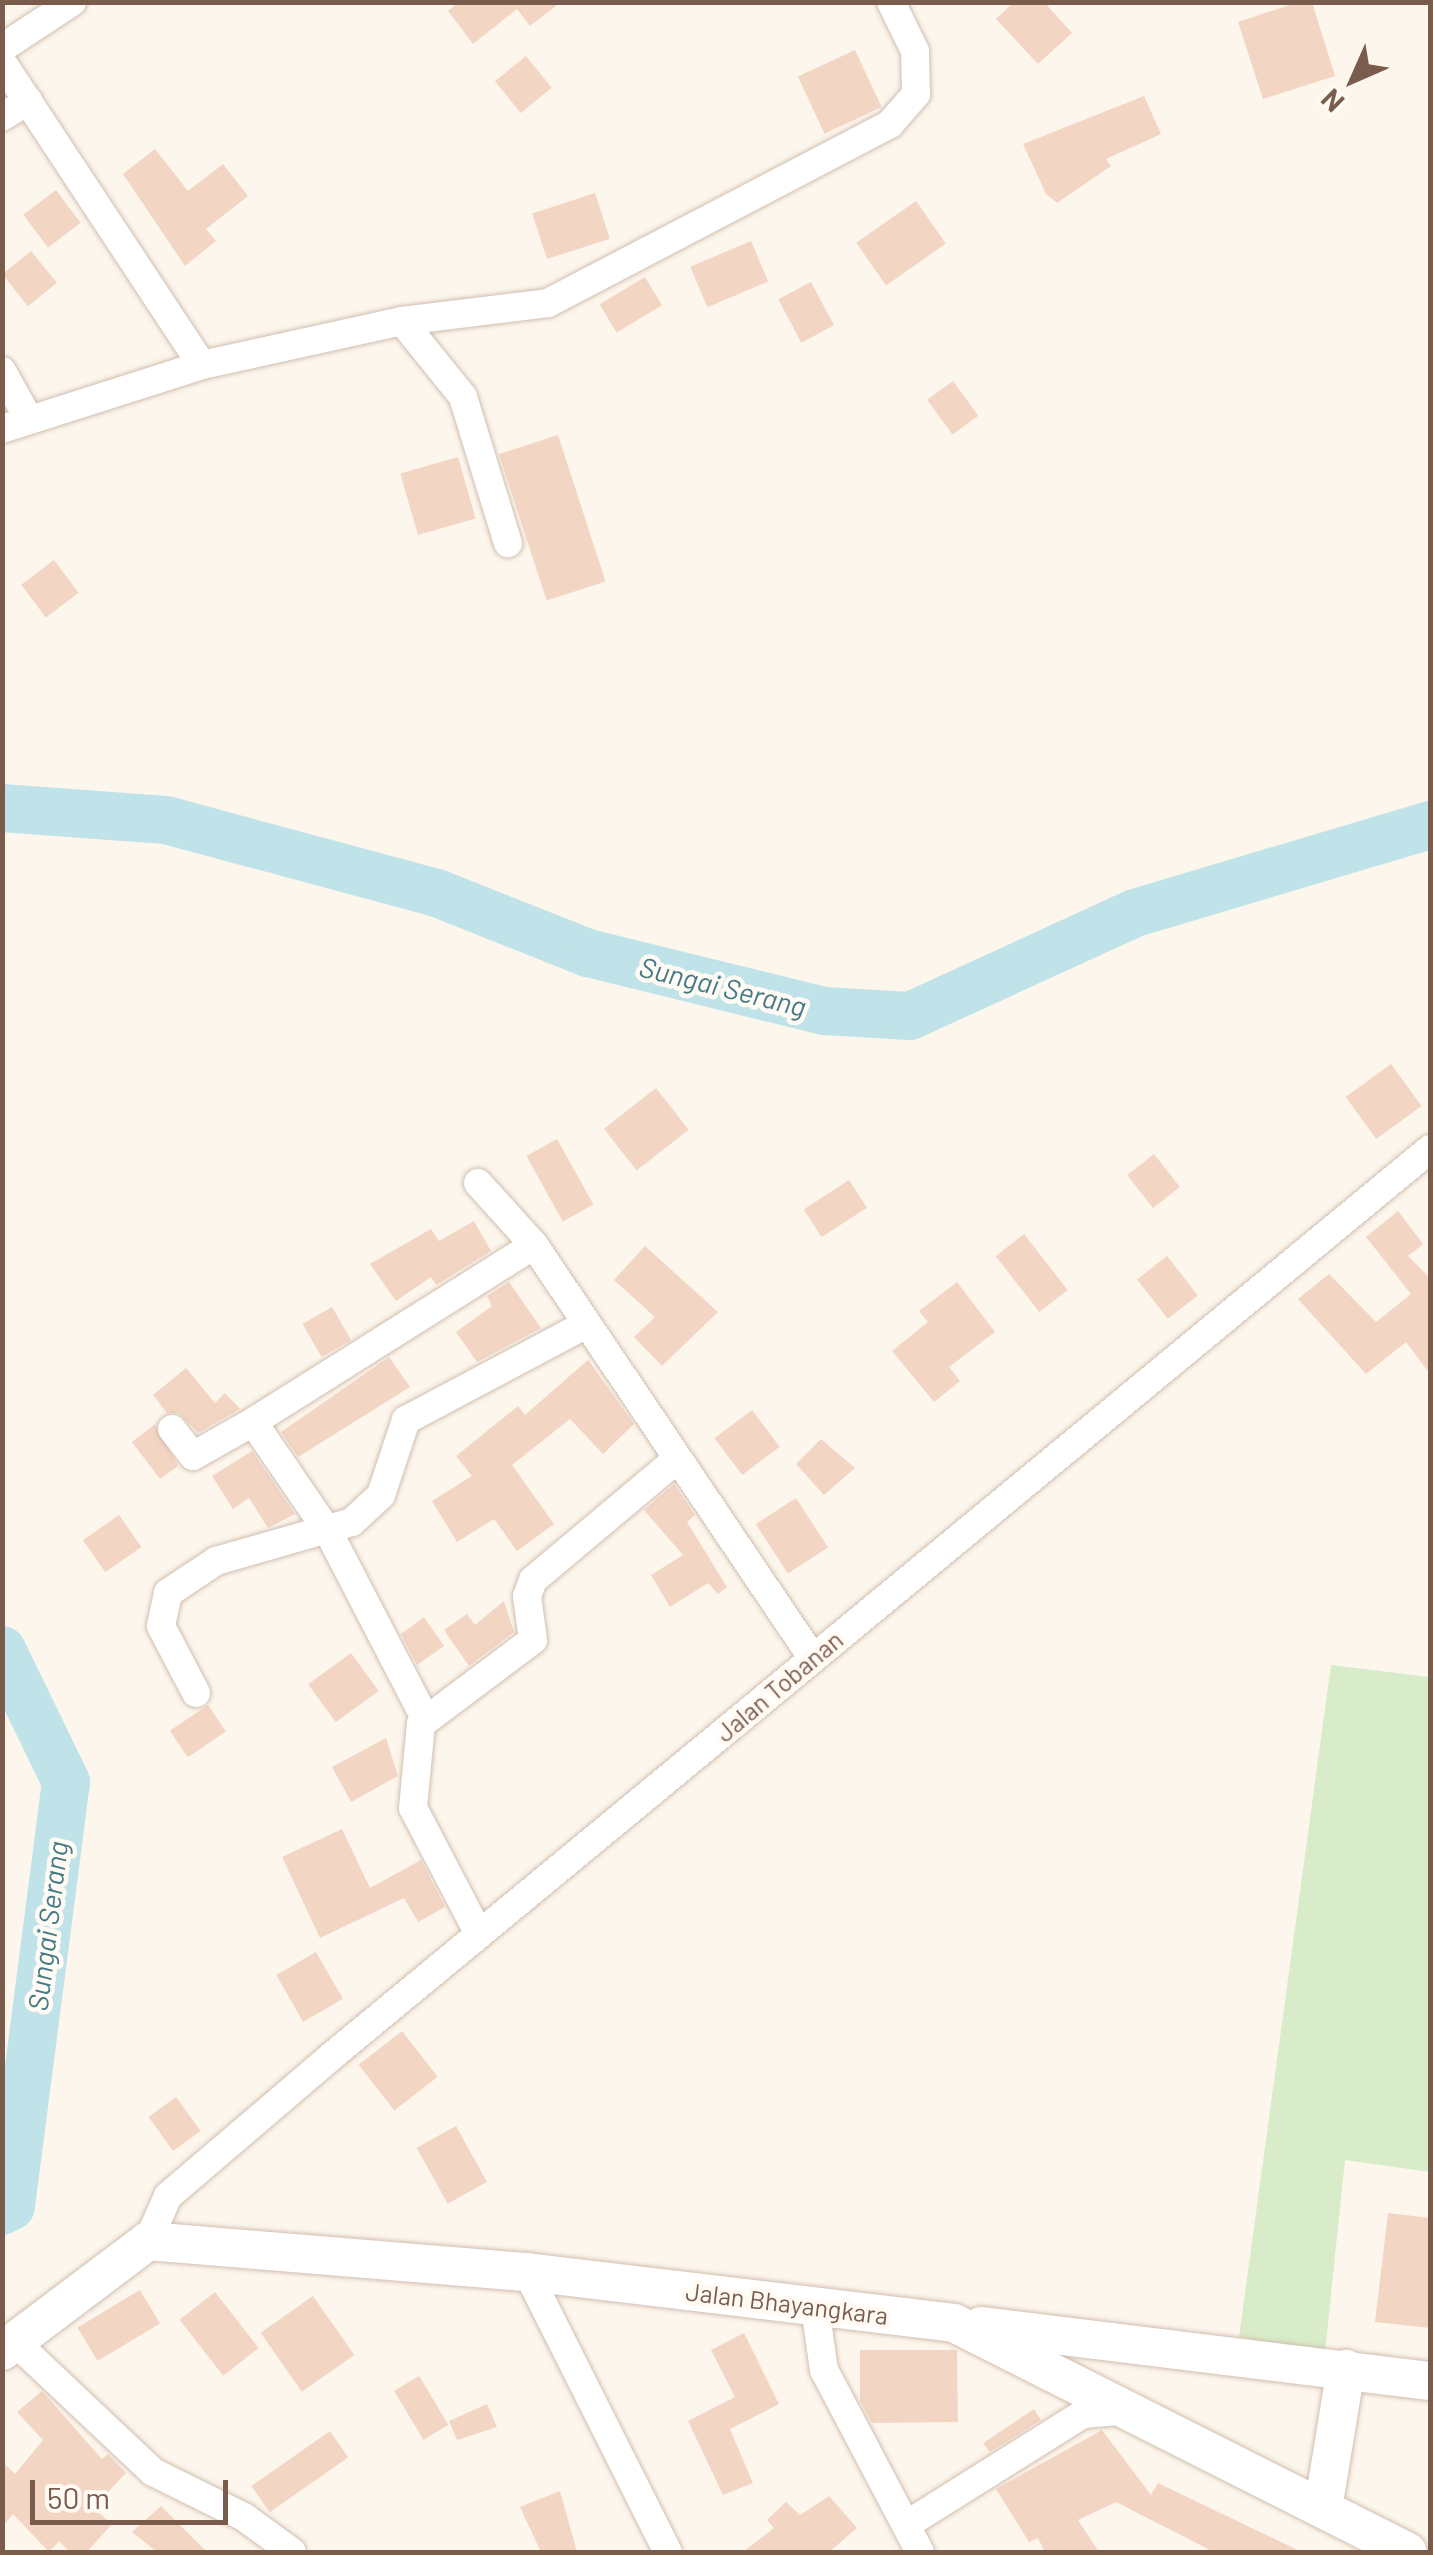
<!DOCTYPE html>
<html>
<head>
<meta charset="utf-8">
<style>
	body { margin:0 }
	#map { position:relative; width:1433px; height:2555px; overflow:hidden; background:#fdf6ec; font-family:Barlow,sans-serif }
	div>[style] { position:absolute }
	.green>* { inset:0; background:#d8ecc9 }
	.river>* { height:48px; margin:-24px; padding:0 24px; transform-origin:24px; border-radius:24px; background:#bfe3e8 }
	.building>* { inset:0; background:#f3d5c3; transform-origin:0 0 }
	.roads { filter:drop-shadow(0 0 2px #d1beb0) drop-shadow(0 0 2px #d1beb0) }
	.street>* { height:28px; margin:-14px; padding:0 14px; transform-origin:14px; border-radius:14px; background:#fff }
	.secondary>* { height:38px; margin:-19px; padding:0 19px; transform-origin:19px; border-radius:19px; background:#fff }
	span { translate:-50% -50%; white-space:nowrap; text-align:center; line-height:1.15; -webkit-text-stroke:9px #fffaf3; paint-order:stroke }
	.street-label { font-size:25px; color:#7a5c4d }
	.water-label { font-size:28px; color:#437c86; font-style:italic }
	.frame { position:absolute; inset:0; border:5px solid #7a5c4d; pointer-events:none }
	.north { position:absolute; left:1303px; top:30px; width:100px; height:100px; -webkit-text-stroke:8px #fffaf3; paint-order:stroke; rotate:225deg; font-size:28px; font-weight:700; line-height:40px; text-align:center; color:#7a5c4d }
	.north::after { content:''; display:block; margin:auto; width:35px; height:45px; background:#7a5c4d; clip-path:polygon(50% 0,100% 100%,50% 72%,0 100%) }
	.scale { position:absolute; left:30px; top:2480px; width:198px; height:45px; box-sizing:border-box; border:5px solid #7a5c4d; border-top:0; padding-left:12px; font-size:30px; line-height:35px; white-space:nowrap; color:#7a5c4d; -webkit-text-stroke:8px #fffaf3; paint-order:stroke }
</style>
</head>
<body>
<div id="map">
	<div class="green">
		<i style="clip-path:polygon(1331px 1665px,1430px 1677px,1430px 2172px,1345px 2160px,1325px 2352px,1239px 2337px)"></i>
	</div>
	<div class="river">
		<i style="left:2px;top:808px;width:164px;rotate:4.2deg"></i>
		<i style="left:166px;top:820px;width:281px;rotate:15.1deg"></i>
		<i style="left:437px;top:893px;width:162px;rotate:21.7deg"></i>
		<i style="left:588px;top:953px;width:244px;rotate:13.8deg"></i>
		<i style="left:825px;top:1011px;width:85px;rotate:3.4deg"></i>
		<i style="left:910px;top:1016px;width:247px;rotate:-24.6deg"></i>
		<i style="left:1135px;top:913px;width:308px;rotate:-16.6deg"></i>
		<i style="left:2px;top:1650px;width:147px;rotate:64.1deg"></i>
		<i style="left:66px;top:1782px;width:428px;rotate:97.4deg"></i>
		<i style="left:11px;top:2206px;width:10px;rotate:151deg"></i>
	</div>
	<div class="building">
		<i style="clip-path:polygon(459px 2px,561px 2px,530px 26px,517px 9px,473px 44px,448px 11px)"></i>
		<i style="clip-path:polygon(1014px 2px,1044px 2px,1072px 33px,1038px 64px,996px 19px)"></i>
		<i style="clip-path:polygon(1299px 2px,1312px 2px,1335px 76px,1263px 99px,1238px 22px)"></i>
		<i style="left:855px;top:50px;width:63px;height:63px;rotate:65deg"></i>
		<i style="left:526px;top:56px;width:41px;height:40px;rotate:51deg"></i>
		<i style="clip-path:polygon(1144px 96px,1161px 134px,1106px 159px,1111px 166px,1057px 203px,1046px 194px,1023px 144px)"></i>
		<i style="clip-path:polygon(155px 149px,188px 191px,223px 164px,248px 196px,206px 229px,216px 241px,185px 266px,123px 174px)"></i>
		<i style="left:56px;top:190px;width:41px;height:41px;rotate:53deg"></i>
		<i style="left:595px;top:193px;width:48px;height:66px;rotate:72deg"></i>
		<i style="left:916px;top:201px;width:52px;height:73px;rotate:55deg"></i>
		<i style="left:751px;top:241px;width:44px;height:66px;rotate:67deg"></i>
		<i style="left:31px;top:251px;width:41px;height:37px;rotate:51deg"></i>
		<i style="left:645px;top:277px;width:33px;height:53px;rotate:59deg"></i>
		<i style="left:811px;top:282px;width:49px;height:37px;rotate:62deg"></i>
		<i style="left:953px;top:381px;width:43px;height:32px;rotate:54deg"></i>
		<i style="left:558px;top:435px;width:154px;height:62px;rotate:72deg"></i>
		<i style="left:458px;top:457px;width:64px;height:60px;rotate:74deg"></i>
		<i style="left:54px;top:560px;width:41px;height:41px;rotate:53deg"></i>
		<i style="left:1391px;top:1064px;width:52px;height:56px;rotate:54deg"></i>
		<i style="left:656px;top:1088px;width:53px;height:66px;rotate:52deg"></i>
		<i style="left:557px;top:1139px;width:75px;height:35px;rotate:61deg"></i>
		<i style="left:1154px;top:1154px;width:42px;height:34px;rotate:52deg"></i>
		<i style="left:849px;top:1180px;width:33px;height:54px;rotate:57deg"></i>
		<i style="clip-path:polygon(1398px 1211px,1423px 1244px,1408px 1256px,1430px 1278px,1430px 1374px,1406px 1342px,1366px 1374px,1298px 1299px,1329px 1274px,1376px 1322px,1411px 1294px,1366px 1237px)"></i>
		<i style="clip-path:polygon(474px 1221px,491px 1251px,436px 1285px,431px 1277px,396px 1301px,370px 1264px,431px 1229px,439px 1241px)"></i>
		<i style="left:1024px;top:1234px;width:71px;height:36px;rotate:52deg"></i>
		<i style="clip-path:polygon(645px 1246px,718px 1312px,662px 1366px,634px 1337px,655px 1317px,614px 1280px)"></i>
		<i style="left:1167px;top:1256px;width:50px;height:38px;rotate:52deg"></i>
		<i style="clip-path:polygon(509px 1282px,541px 1328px,477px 1362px,456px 1332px,492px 1306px,487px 1296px)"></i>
		<i style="clip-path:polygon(957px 1282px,995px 1332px,949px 1367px,960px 1381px,934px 1402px,892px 1351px,928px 1322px,919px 1311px)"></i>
		<i style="left:332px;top:1307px;width:38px;height:34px;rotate:60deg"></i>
		<i style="clip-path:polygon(389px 1357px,410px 1387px,298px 1457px,281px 1432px)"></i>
		<i style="clip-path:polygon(588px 1360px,634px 1424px,603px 1454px,570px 1419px,512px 1465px,554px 1524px,517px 1551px,494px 1519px,457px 1542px,432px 1501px,472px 1476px,456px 1456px,518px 1406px,525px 1415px)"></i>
		<i style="clip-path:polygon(186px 1368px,215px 1403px,225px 1393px,240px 1409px,198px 1433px,179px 1413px,167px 1413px,153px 1395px)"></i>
		<i style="left:752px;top:1410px;width:46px;height:47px;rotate:53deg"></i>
		<i style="clip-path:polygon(155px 1424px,178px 1466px,160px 1479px,132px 1442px)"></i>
		<i style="clip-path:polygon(821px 1439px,855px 1468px,824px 1495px,796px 1464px)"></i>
		<i style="clip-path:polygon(252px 1451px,295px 1514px,268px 1528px,249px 1498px,233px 1509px,212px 1476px)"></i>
		<i style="clip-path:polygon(674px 1484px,695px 1515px,687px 1522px,727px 1587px,718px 1594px,708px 1583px,670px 1607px,651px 1575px,683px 1555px,644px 1510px)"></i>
		<i style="left:796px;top:1498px;width:59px;height:48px;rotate:57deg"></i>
		<i style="left:119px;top:1515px;width:39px;height:44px;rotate:55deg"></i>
		<i style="clip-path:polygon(504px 1601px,514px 1632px,469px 1666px,444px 1630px,467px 1614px,475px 1625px)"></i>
		<i style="clip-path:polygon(424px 1617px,444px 1646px,417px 1665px,401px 1634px)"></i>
		<i style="left:351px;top:1653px;width:47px;height:53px;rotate:54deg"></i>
		<i style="left:208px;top:1705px;width:32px;height:46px;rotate:56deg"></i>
		<i style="clip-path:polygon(386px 1738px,398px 1776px,351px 1802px,332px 1767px)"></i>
		<i style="clip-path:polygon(342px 1829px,370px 1888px,421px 1860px,445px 1907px,418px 1922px,404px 1898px,320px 1938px,282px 1857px)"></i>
		<i style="left:316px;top:1952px;width:54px;height:46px;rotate:60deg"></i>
		<i style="left:402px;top:2031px;width:58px;height:55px;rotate:52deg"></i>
		<i style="left:176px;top:2097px;width:42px;height:34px;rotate:54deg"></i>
		<i style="left:456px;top:2126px;width:64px;height:45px;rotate:61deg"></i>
		<i style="clip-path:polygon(1388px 2213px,1430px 2218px,1430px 2328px,1375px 2322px)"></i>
		<i style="left:140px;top:2290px;width:39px;height:73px;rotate:59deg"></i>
		<i style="left:215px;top:2292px;width:71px;height:45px;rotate:52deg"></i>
		<i style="left:313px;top:2296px;width:72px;height:64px;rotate:55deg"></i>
		<i style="clip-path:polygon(744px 2333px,779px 2404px,730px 2429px,753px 2483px,723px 2495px,688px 2421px,735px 2397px,711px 2350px)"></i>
		<i style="clip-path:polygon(860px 2350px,957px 2350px,958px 2422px,872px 2423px,860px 2401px)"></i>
		<i style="left:419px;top:2376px;width:57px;height:29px;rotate:59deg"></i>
		<i style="clip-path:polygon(42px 2391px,102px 2459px,108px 2454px,126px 2473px,93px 2508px,112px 2524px,87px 2552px,70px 2552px,59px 2541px,49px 2552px,13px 2514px,2px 2527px,2px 2461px,15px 2474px,43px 2440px,17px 2412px)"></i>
		<i style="clip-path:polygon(487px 2404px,497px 2427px,457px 2440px,449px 2421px)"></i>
		<i style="clip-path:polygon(1034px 2409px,1041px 2420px,990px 2452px,983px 2443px)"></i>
		<i style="clip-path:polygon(1102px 2430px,1151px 2495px,1158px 2483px,1302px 2552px,1214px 2552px,1116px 2502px,1078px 2520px,1099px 2552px,1045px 2552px,1038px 2538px,1029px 2542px,996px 2489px)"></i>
		<i style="left:330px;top:2431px;width:32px;height:96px;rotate:55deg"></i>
		<i style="clip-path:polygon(560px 2491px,577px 2552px,541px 2552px,520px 2507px)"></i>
		<i style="clip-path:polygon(829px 2496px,857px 2528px,829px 2552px,743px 2552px,774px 2528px,767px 2520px,786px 2502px,800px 2515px)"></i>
		<i style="clip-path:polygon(161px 2506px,207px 2552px,157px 2552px,132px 2532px)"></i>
	</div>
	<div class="roads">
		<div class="street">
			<i style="left:2px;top:48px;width:84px;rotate:-33.3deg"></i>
			<i style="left:2px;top:62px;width:363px;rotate:56.6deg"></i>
			<i style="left:202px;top:365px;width:205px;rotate:-12.4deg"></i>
			<i style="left:402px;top:321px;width:147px;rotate:-7deg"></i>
			<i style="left:548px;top:303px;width:386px;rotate:-27.6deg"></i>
			<i style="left:890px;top:124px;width:40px;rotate:-49deg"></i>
			<i style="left:916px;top:94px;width:43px;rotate:-91.3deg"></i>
			<i style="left:915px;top:51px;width:55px;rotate:-116.1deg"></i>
			<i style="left:2px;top:117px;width:31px;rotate:-32deg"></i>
			<i style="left:402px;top:321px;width:97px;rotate:51.2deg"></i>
			<i style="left:463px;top:397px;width:153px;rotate:72.9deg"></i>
			<i style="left:2px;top:371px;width:51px;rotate:60.9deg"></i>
			<i style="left:2px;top:429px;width:210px;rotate:-17.7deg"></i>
			<i style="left:478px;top:1183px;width:84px;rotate:47.9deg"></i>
			<i style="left:534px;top:1245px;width:498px;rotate:56deg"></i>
			<i style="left:253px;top:1422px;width:332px;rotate:-32.2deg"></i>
			<i style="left:172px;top:1429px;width:34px;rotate:52deg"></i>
			<i style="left:193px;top:1456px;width:69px;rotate:-29.5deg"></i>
			<i style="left:253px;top:1422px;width:135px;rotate:55.6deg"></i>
			<i style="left:329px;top:1533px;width:208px;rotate:62.6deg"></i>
			<i style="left:196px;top:1693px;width:76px;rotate:-117.6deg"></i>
			<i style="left:161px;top:1626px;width:34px;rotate:-78deg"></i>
			<i style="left:168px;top:1593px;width:58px;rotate:-33.7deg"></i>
			<i style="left:216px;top:1561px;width:141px;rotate:-16deg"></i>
			<i style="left:352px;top:1522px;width:40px;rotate:-43deg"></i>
			<i style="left:381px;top:1495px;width:79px;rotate:-71.6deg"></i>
			<i style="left:406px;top:1420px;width:200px;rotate:-28deg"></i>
			<i style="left:479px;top:1934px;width:142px;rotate:-117.6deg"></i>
			<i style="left:413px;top:1808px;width:84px;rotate:-84.6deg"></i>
			<i style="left:421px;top:1724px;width:140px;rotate:-36.9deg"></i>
			<i style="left:533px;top:1640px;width:44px;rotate:-97.8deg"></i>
			<i style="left:527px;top:1596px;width:17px;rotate:-69deg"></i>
			<i style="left:533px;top:1580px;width:187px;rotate:-40deg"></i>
			<i style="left:148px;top:2241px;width:49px;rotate:-66deg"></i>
			<i style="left:168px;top:2196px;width:217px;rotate:-40.5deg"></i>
			<i style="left:333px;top:2055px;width:1423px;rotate:-39.55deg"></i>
			<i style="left:527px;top:2272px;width:313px;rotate:63.3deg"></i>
			<i style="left:815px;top:2307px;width:64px;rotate:81.9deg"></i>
			<i style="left:824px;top:2370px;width:206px;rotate:62.2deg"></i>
			<i style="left:14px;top:2341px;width:191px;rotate:43.3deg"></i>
			<i style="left:153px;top:2472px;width:102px;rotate:26.3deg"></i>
			<i style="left:244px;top:2517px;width:59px;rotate:36.1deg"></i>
			<i style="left:906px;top:2525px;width:209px;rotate:-32.1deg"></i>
			<i style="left:1083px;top:2414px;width:38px;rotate:-5deg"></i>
		</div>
		<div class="secondary">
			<i style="left:981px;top:2326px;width:452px;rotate:7deg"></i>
			<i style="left:2px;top:2351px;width:183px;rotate:-37deg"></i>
			<i style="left:148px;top:2241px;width:380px;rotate:4.7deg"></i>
			<i style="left:527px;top:2272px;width:430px;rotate:6.8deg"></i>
			<i style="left:954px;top:2323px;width:508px;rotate:26.77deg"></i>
			<i style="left:1323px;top:2509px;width:142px;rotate:-80.7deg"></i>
		</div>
	</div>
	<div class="street-label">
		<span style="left:779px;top:1686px;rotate:-40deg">Jalan Tobanan</span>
		<span style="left:787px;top:2303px;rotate:7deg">Jalan Bhayangkara</span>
	</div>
	<div class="water-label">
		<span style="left:723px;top:986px;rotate:14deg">Sungai Serang</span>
		<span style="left:47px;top:1926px;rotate:-83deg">Sungai Serang</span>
	</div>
	<div class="frame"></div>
	<div class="north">N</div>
	<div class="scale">50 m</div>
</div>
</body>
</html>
